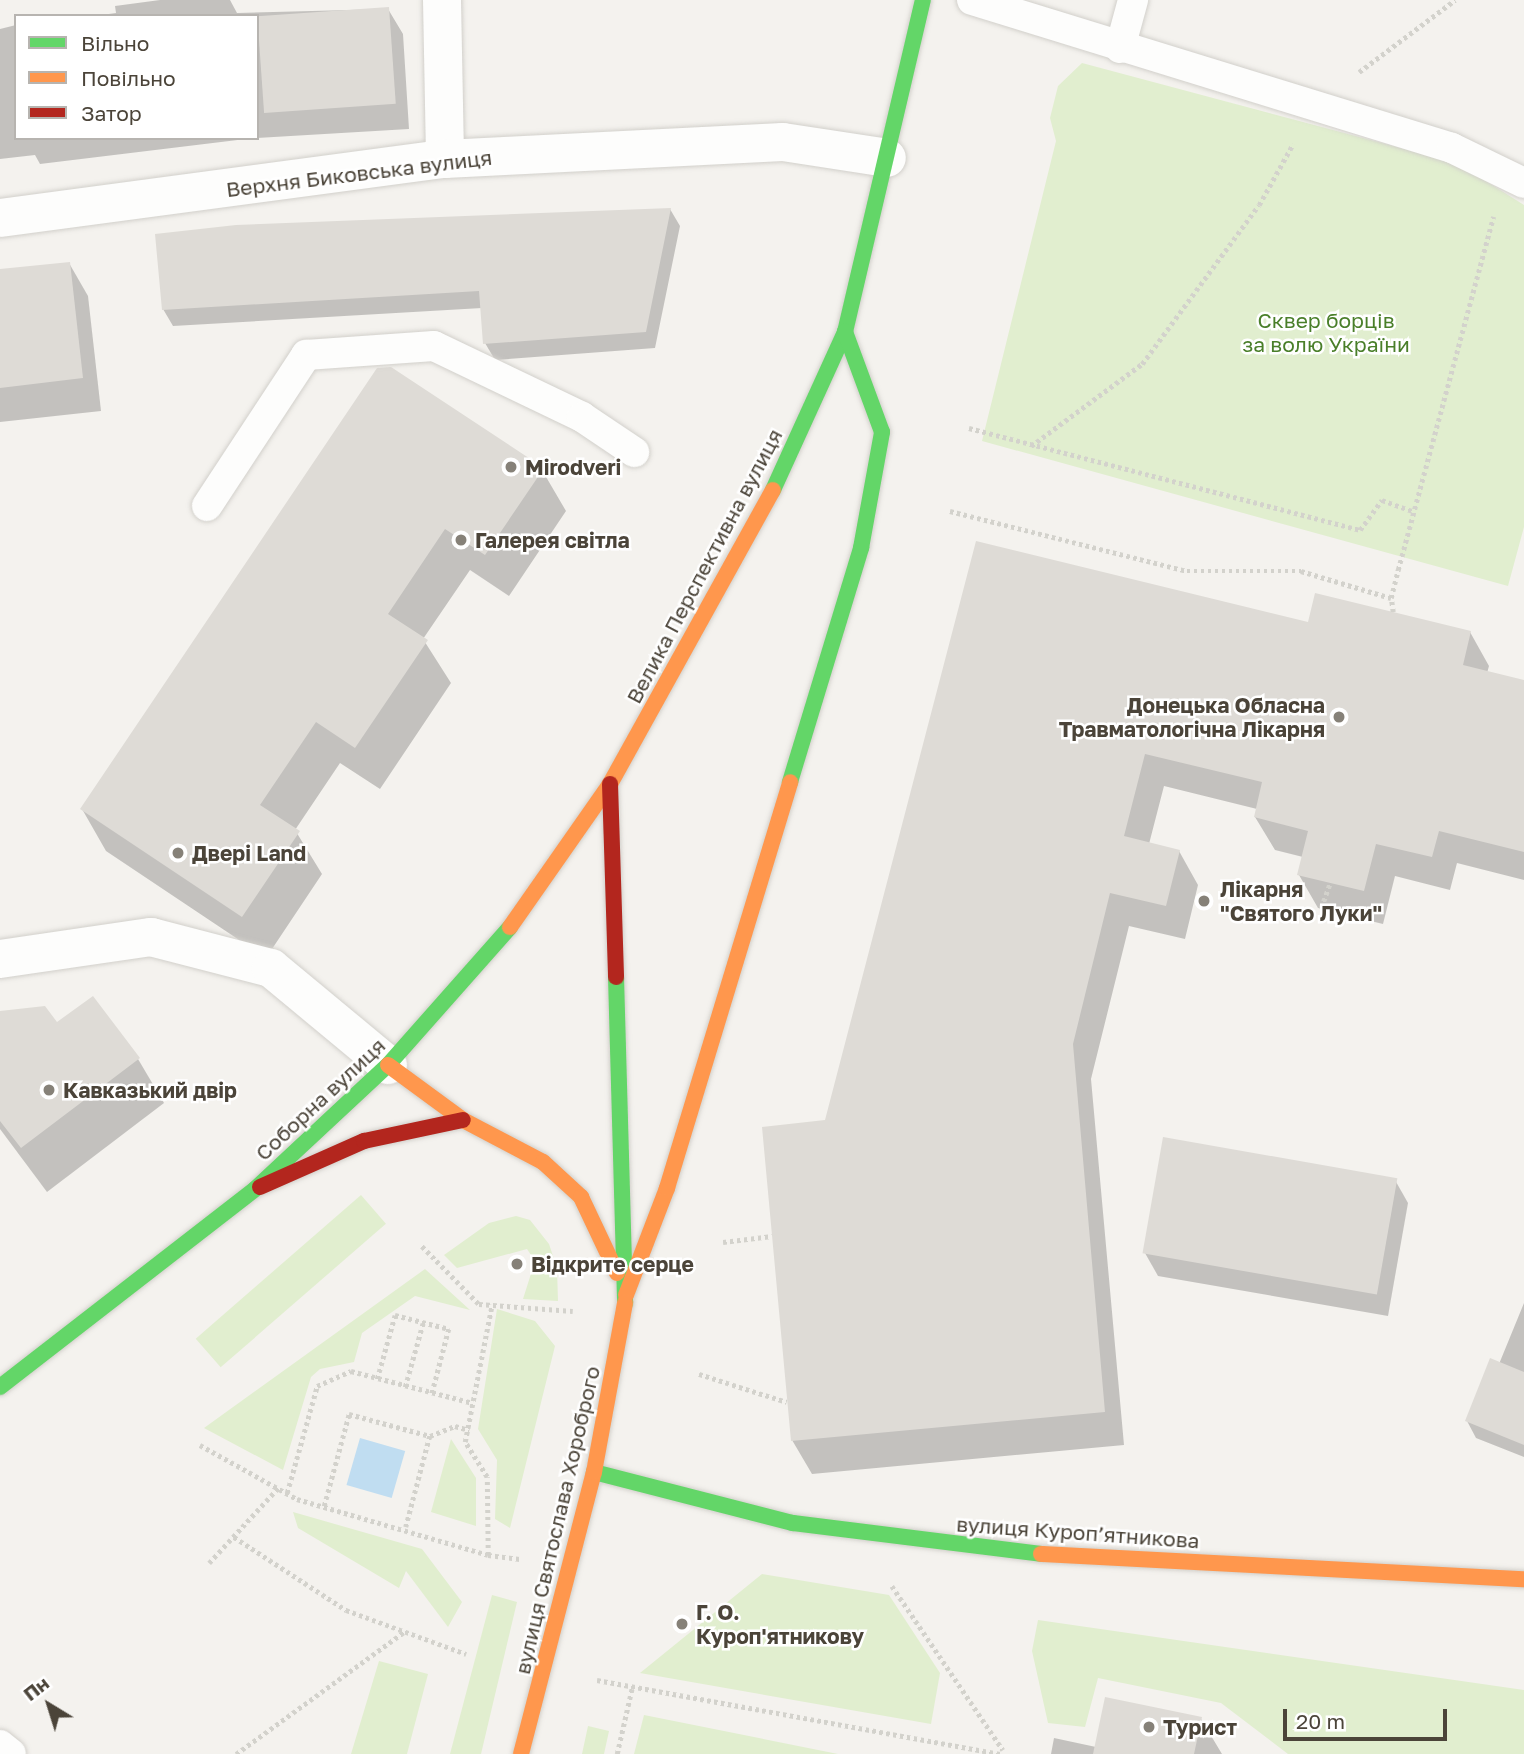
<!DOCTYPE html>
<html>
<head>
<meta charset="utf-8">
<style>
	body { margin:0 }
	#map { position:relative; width:1524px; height:1754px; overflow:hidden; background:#f4f2ee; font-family:"Golos Text",sans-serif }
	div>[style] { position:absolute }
	.green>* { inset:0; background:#e1eecf; transform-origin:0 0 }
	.water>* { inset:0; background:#c0ddf1; transform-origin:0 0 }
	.shadow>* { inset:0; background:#0003 }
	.building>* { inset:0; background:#dedbd6; transform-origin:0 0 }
	.path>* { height:4.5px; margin-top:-2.25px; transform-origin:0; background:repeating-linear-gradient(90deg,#d3d2cc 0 3.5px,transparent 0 7px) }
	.roads { filter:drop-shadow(0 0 2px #d2d0cb) drop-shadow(0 0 2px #d2d0cb) }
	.lane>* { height:30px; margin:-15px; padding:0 15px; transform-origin:15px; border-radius:15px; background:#fdfdfc }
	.street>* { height:38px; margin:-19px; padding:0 19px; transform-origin:19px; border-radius:19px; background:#fdfdfc }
	.fast>* { height:16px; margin:-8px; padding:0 8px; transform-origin:8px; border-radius:8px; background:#63d668 }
	.slow>* { height:16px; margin:-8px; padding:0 8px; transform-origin:8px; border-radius:8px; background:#ff974d }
	.jam>* { height:16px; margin:-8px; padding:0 8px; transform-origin:8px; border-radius:8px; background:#b3261e }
	.dots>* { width:19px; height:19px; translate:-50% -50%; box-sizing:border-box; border:4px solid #fff; border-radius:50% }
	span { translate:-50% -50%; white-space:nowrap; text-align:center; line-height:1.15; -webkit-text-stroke:5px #fff; paint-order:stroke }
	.street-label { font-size:21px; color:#4b4439 }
	.park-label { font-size:21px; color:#4a7f2a }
	.poi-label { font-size:21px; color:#4b4439; font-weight:700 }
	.left { translate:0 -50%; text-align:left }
	.right { translate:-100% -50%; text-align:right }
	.legend { position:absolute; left:14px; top:14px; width:245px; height:126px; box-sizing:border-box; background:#fff; border:2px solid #b7b4b0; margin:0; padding:9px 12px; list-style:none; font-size:21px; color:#4b4439 }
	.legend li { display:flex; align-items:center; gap:14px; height:35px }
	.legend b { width:35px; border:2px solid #b7b4b0 }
	.north { position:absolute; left:14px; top:1670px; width:70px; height:70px; -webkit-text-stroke:5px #fff; paint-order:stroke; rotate:322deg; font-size:19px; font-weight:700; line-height:28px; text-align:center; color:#4b4439 }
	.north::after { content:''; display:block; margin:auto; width:24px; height:32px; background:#4b4439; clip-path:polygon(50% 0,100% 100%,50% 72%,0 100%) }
	.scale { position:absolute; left:1283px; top:1709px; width:164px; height:32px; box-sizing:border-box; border:4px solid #4b4439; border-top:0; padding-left:9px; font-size:21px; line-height:24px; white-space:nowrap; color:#4b4439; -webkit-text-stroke:5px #fff; paint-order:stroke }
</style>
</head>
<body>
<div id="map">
	<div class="green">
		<i style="clip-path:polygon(1082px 63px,1457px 163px,1524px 205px,1524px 527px,1508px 586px,982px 441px,1056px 141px,1050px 118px,1058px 86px)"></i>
		<i style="left:361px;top:1195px;width:38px;height:219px;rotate:49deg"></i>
		<i style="clip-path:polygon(516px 1216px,530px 1220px,549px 1244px,557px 1268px,558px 1301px,523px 1299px,535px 1261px,527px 1249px,457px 1268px,444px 1255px,489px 1223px)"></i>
		<i style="clip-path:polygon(425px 1269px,470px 1310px,415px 1296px,362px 1333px,354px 1362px,320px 1369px,311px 1377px,283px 1470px,204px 1428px)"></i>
		<i style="clip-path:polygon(497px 1309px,535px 1321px,555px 1346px,510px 1528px,495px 1519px,497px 1460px,478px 1429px)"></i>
		<i style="clip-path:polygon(451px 1439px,476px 1478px,476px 1526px,431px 1512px)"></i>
		<i style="clip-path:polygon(293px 1512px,422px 1549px,462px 1602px,448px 1627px,406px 1571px,399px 1588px,298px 1528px)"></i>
		<i style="clip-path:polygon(762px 1574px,889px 1595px,940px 1673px,931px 1724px,640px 1673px)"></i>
		<i style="clip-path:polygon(492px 1595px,517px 1602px,481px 1754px,450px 1754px)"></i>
		<i style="clip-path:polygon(1038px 1620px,1524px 1690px,1524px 1754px,1288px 1754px,1221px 1703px,1098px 1678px,1085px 1727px,1048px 1723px,1032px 1651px)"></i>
		<i style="clip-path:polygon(379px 1661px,428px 1674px,407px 1754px,351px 1754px)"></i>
		<i style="clip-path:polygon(644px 1715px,838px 1754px,634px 1754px)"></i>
		<i style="clip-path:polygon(588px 1726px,609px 1731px,604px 1754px,582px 1754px)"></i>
	</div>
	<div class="water">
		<i style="left:360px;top:1438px;width:47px;height:49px;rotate:16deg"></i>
	</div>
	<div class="shadow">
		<i style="clip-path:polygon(160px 0,230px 0,237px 13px,388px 9px,403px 34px,409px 129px,257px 138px,257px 16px,94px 16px,116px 13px,115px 6px)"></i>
		<i style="clip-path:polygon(16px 25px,16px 138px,254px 138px,40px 164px,35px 155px,0 159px,0 29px)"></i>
		<i style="clip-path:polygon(670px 209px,680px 226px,655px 348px,495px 360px,485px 343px,482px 308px,173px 326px,163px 309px)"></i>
		<i style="clip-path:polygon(69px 263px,88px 296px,101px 411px,0 422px,0 271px)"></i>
		<i style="clip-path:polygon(378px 369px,542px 470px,566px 511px,509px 596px,470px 570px,423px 639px,451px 683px,380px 789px,340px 763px,295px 830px,322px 874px,266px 958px,106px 851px,82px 809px)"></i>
		<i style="clip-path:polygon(977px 543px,1309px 624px,1470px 632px,1489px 666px,1487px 673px,1524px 682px,1524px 880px,1457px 863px,1450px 890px,1395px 876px,1383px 924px,1318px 908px,1299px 875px,1303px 857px,1275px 850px,1255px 817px,1257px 809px,1164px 786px,1149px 844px,1179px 851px,1198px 885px,1185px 939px,1129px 926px,1091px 1079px,1124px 1445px,812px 1474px,792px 1440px,826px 1122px)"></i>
		<i style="clip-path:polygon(0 1013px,57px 1024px,138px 1059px,164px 1103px,47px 1192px,0 1129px)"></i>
		<i style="clip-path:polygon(1395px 1180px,1408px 1203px,1388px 1316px,1158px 1276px,1145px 1253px)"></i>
		<i style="clip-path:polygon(1524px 1303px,1524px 1457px,1476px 1438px,1467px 1421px,1499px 1364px)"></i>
		<i style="clip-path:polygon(1201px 1719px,1222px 1754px,1051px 1754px,1054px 1738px,1096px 1747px)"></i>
	</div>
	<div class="building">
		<i style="left:389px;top:7px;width:97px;height:132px;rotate:86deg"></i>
		<i style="clip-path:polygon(671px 208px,646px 332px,483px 344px,479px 291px,162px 310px,155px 234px,236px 225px)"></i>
		<i style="clip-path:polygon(70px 262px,83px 378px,0 388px,0 269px)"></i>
		<i style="clip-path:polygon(391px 367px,544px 468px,485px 555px,445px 529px,388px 614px,428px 640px,355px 748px,316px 722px,260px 805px,300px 831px,242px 917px,80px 809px,377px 368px)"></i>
		<i style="clip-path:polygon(976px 541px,1308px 622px,1315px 593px,1471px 631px,1463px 665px,1524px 680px,1524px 852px,1439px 831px,1432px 857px,1376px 844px,1364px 891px,1297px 875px,1308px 831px,1254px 817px,1262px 782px,1145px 754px,1124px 836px,1180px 850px,1166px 906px,1110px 893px,1073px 1044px,1105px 1412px,791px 1441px,762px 1127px,825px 1120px)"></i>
		<i style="clip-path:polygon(93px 996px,140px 1058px,21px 1148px,0 1121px,0 1011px,45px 1006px,57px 1022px)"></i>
		<i style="left:1163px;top:1137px;width:238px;height:118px;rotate:10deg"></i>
		<i style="clip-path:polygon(1490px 1358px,1524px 1372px,1524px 1445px,1465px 1421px)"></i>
		<i style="clip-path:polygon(1105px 1697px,1202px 1717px,1194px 1754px,1093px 1754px)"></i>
	</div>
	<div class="path">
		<i style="left:1359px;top:72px;width:120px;rotate:-36.9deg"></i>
		<i style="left:969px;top:428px;width:404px;rotate:14.6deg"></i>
		<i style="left:1360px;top:530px;width:37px;rotate:-54deg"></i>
		<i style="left:1382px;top:500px;width:33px;rotate:20deg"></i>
		<i style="left:1031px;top:446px;width:138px;rotate:-36.5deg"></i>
		<i style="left:1142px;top:364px;width:197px;rotate:-53.7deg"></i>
		<i style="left:1259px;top:205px;width:70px;rotate:-60.9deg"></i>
		<i style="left:950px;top:511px;width:244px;rotate:14.2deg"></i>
		<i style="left:1187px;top:571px;width:114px"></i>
		<i style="left:1301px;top:571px;width:94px;rotate:16.7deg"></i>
		<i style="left:1393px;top:612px;width:14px;rotate:-98deg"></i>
		<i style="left:1391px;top:598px;width:29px;rotate:-76deg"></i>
		<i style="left:1398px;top:570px;width:366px;rotate:-74.9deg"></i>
		<i style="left:1321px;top:908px;width:27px;rotate:-70deg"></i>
		<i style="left:723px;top:1242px;width:49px;rotate:-7deg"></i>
		<i style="left:422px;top:1246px;width:81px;rotate:45.5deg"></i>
		<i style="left:479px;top:1304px;width:94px;rotate:4.3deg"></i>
		<i style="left:699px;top:1374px;width:92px;rotate:17.7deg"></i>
		<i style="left:377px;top:1379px;width:66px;rotate:-74.3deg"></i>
		<i style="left:395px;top:1315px;width:56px;rotate:14.5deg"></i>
		<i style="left:449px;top:1329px;width:67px;rotate:104.7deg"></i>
		<i style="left:405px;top:1387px;width:66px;rotate:-74.3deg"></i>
		<i style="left:430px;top:1436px;width:27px;rotate:-22deg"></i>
		<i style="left:455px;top:1426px;width:15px;rotate:16deg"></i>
		<i style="left:200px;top:1445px;width:111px;rotate:29.1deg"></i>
		<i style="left:297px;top:1499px;width:199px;rotate:16.3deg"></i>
		<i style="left:488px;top:1555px;width:32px;rotate:7deg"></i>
		<i style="left:287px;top:1493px;width:111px;rotate:-74.3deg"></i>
		<i style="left:317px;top:1386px;width:37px;rotate:-24deg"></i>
		<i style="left:351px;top:1371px;width:126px;rotate:14.7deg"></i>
		<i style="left:324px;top:1506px;width:95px;rotate:-74.8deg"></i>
		<i style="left:349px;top:1414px;width:84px;rotate:15.2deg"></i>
		<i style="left:430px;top:1436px;width:94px;rotate:104.8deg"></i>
		<i style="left:234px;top:1537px;width:134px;rotate:33.1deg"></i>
		<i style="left:346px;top:1610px;width:128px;rotate:20.1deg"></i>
		<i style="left:488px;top:1555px;width:78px;rotate:-90.7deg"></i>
		<i style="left:487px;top:1477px;width:41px;rotate:-122.2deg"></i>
		<i style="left:465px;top:1442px;width:140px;rotate:-78.9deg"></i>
		<i style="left:209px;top:1563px;width:102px;rotate:-47.4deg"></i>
		<i style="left:892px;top:1586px;width:198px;rotate:55.9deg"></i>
		<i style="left:597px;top:1680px;width:410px;rotate:10.4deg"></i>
		<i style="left:236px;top:1754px;width:208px;rotate:-36deg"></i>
		<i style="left:617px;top:1754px;width:68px;rotate:-77.2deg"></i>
	</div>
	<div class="roads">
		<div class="lane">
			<i style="left:972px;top:0;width:502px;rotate:17.14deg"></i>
			<i style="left:1452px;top:148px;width:80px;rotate:25.9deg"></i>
			<i style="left:1120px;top:48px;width:50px;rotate:-74.8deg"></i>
			<i style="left:207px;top:506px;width:181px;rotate:-56.7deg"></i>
			<i style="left:306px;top:355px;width:128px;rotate:-4deg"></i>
			<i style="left:434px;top:346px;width:164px;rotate:25.6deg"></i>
			<i style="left:582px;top:417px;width:63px;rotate:33.9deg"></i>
			<i style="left:0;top:1745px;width:14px;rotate:39deg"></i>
		</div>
		<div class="street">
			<i style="left:442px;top:0;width:159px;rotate:88.9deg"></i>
			<i style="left:0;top:218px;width:449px;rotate:-7.6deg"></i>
			<i style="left:445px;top:159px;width:338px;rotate:-2.9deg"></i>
			<i style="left:783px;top:142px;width:105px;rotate:8.7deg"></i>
			<i style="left:0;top:959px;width:153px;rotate:-8.3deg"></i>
			<i style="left:151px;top:937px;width:124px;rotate:14.5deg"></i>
			<i style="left:271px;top:968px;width:152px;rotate:39.7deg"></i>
		</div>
		<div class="fast">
			<i style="left:773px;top:490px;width:174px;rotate:-65.5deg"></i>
			<i style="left:845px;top:332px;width:341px;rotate:-76.8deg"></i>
			<i style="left:790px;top:782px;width:245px;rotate:-73.1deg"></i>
			<i style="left:861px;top:548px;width:118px;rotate:-79.7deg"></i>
			<i style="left:882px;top:432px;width:107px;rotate:-110.3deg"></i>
			<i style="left:616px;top:977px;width:326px;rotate:88.4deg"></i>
			<i style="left:0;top:1387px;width:323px;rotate:-37.8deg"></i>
			<i style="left:255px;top:1189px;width:182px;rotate:-43deg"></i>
			<i style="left:388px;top:1065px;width:184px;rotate:-48.5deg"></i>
			<i style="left:594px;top:1472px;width:205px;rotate:14.4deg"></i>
			<i style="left:793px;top:1523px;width:250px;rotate:7.1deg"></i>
		</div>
		<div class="slow">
			<i style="left:510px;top:927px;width:174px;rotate:-55deg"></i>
			<i style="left:610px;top:784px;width:336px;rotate:-61deg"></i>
			<i style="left:388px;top:1065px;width:93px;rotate:36.3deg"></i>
			<i style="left:463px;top:1120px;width:90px;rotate:27.7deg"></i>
			<i style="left:543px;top:1162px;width:52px;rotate:42.6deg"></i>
			<i style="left:581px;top:1197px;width:84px;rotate:64.7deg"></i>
			<i style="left:626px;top:1295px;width:115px;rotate:-69deg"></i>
			<i style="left:667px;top:1188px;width:424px;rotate:-73.1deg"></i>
			<i style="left:1041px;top:1554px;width:484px;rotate:3deg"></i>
			<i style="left:521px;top:1754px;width:291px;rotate:-75.5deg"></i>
			<i style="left:594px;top:1472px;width:172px;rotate:-79.6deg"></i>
		</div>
		<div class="jam">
			<i style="left:610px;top:784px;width:193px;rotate:88.2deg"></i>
			<i style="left:260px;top:1187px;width:114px;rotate:-23.9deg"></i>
			<i style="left:364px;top:1141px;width:101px;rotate:-12deg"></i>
		</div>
	</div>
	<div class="dots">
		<i style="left:511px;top:467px;background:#868178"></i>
		<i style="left:461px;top:540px;background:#868178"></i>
		<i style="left:1339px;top:717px;background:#868178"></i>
		<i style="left:178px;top:853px;background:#868178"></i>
		<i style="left:1204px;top:901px;background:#868178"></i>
		<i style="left:49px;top:1090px;background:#868178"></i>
		<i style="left:517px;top:1264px;background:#868178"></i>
		<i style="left:682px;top:1624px;background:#868178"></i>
		<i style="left:1149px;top:1727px;background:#868178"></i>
	</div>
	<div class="street-label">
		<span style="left:359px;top:173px;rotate:-7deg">Верхня Биковська вулиця</span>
		<span style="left:704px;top:566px;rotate:-62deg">Велика Перспективна вулиця</span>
		<span style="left:320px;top:1099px;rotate:-43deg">Соборна вулиця</span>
		<span style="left:557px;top:1520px;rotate:-77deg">вулиця Святослава Хороброго</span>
		<span style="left:1078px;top:1532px;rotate:4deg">вулиця Куропʼятникова</span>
	</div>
	<div class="park-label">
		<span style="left:1326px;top:332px">Сквер борців<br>за волю України</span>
	</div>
	<div class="poi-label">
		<span class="left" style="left:525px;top:467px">Mirodveri</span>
		<span class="left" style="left:475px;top:540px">Галерея світла</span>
		<span class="right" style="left:1325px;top:717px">Донецька Обласна<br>Травматологічна Лікарня</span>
		<span class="left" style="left:192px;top:853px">Двері Land</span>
		<span class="left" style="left:1220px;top:901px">Лікарня<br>"Святого Луки"</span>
		<span class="left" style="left:63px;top:1090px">Кавказький двір</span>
		<span class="left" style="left:531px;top:1264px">Відкрите серце</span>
		<span class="left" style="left:696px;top:1624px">Г. О.<br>Куроп'ятникову</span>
		<span class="left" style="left:1163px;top:1727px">Турист</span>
	</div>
	<ul class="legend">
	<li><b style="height:9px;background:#63d668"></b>Вільно</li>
	<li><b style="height:9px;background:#ff974d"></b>Повільно</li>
	<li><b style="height:9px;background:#b3261e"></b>Затор</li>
	</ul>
	<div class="north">Пн</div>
	<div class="scale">20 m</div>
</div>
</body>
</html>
